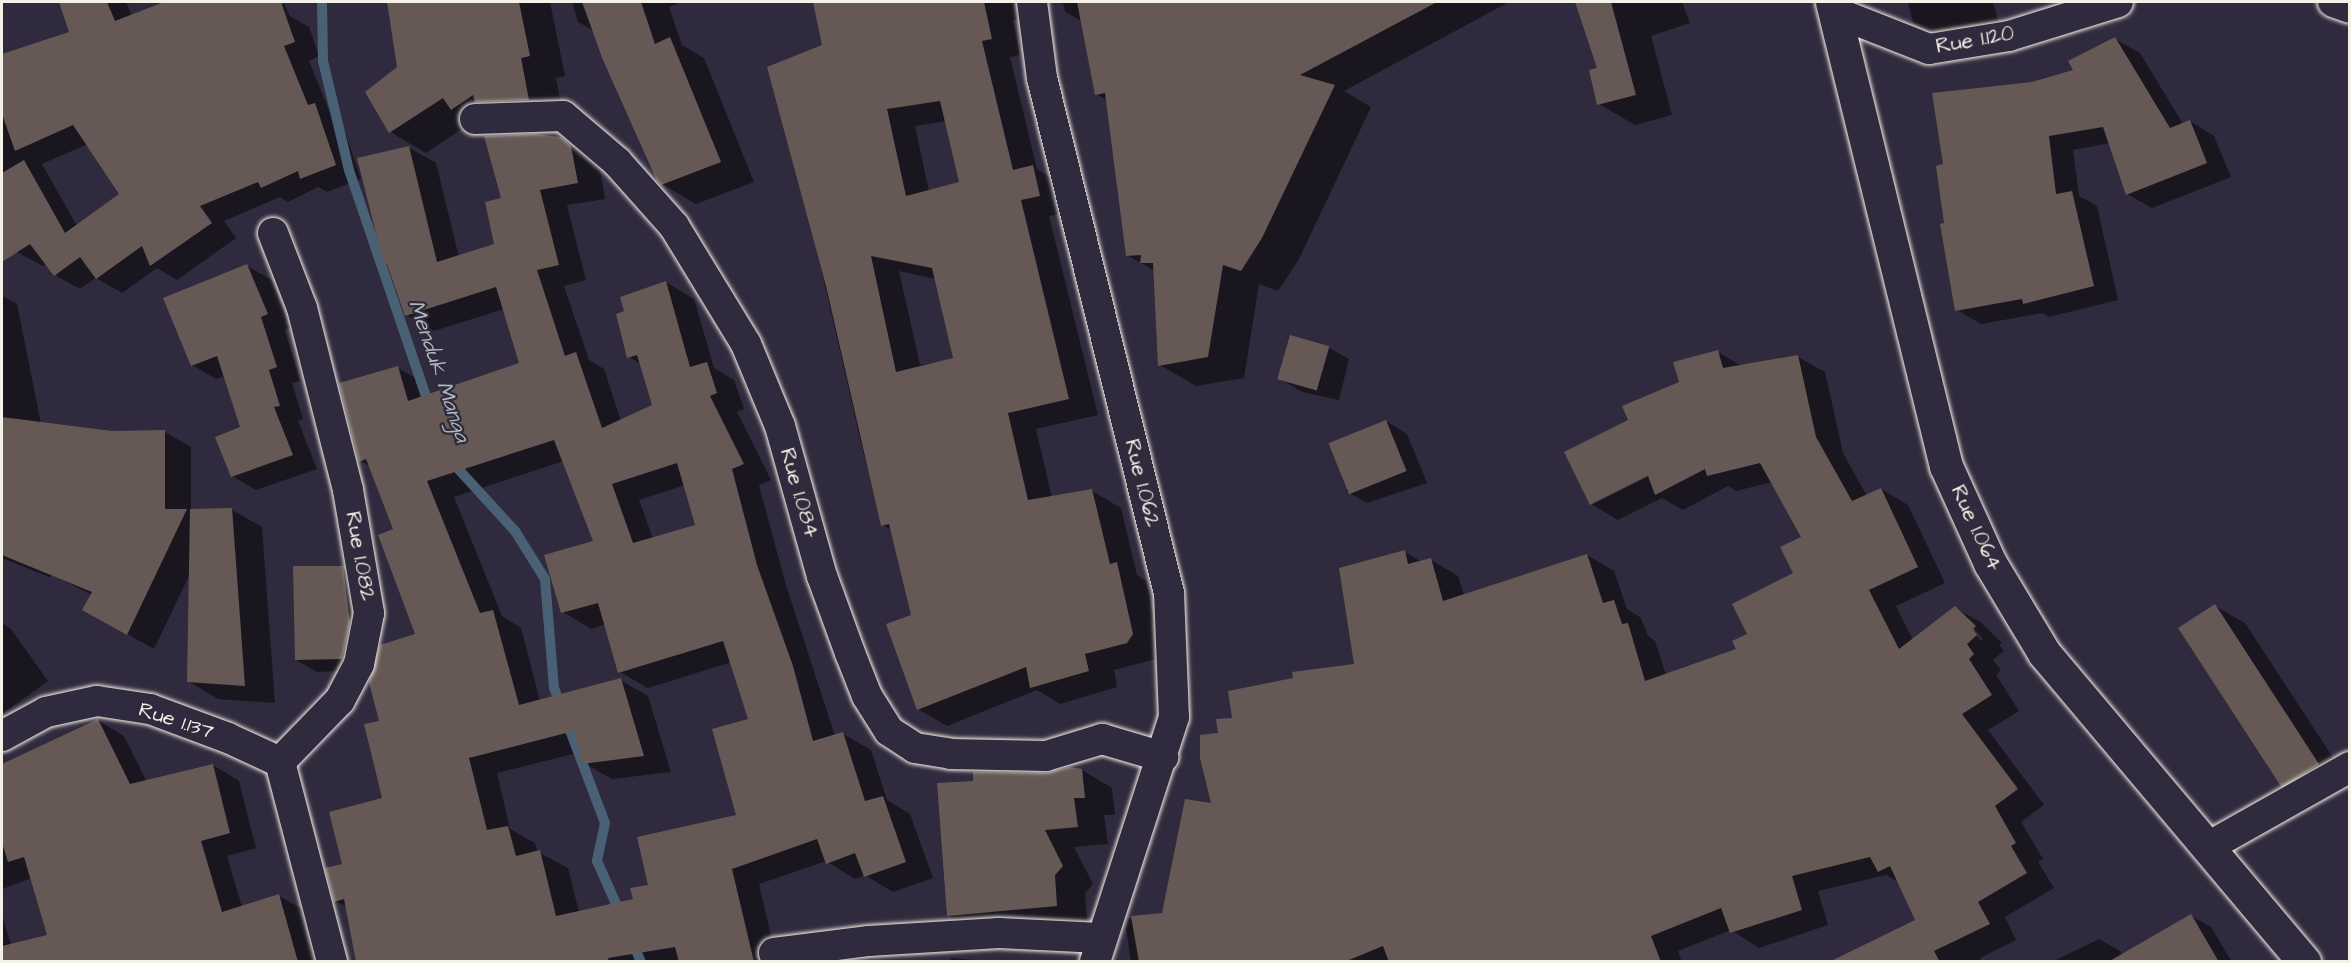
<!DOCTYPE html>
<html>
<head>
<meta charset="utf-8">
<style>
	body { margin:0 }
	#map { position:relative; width:2351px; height:963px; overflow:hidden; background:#2f2a3d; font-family:"Architects Daughter",sans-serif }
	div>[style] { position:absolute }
	.shadow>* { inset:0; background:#0007 }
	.stream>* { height:10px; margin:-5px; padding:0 5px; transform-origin:5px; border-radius:5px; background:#4a6175 }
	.building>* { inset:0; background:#665955; transform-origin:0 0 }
	.roads { filter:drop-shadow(0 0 2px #f4f1e8) drop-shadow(0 0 2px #f4f1e8) }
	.street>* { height:30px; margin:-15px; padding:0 15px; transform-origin:15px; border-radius:15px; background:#2f2a3d }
	.secondary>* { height:33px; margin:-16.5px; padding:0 16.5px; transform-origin:16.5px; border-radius:16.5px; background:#2f2a3d }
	span { translate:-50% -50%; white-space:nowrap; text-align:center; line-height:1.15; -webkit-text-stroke:4.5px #2f2a3d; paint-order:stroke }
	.street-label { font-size:21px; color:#f4f1e8 }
	.water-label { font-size:22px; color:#b0b7ba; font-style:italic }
	.frame { position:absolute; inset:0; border:3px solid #f4f1e8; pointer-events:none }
</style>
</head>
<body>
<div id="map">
	<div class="shadow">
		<i style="clip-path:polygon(evenodd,62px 2px,126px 2px,132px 16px,168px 2px,284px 4px,290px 16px,309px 27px,319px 56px,309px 61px,330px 113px,341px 120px,361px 179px,327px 192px,318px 187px,288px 202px,280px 197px,224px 221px,236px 238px,177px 280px,157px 268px,122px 293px,96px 278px,80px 289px,55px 275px,47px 264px,43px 266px,17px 252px,2px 223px,2px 56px,71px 33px,62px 2px,88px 144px,121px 194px,77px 226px,42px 164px,88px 144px)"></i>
		<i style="clip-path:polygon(388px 2px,550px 2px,565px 76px,556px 78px,564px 120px,474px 121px,426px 153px,390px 132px,367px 92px,399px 68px)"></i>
		<i style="clip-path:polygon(572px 2px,682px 2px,669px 7px,682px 45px,704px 58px,754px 182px,696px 204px,662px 184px,594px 31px,578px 22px)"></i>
		<i style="clip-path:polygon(evenodd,814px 2px,1015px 2px,1019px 19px,1013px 20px,1020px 55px,1010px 57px,1037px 169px,1062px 184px,1068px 212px,1049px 216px,1098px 415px,1036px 429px,1052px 498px,1092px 491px,1121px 508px,1137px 575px,1146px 581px,1161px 651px,1156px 659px,1114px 670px,1117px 687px,1060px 704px,1037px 690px,947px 726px,918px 709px,913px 616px,892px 530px,882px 525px,862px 447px,808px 212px,823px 46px,814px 2px,946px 121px,961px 183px,929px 191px,915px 126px,946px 121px,814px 2px,899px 271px,936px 279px,954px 359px,920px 365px,899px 271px)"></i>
		<i style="clip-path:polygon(1063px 2px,1509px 2px,1344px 91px,1371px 107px,1299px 259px,1278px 291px,1259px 284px,1244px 378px,1196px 386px,1160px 365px,1155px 271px,1127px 255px,1107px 100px,1096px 94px,1083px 22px,1065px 12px)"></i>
		<i style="clip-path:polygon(1577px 2px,1682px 2px,1690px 23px,1651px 36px,1672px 115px,1635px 125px,1599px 104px,1599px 70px)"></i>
		<i style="clip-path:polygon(1908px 2px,1993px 2px,2000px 27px,1939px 38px,1913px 23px)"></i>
		<i style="clip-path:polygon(2115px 39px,2140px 53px,2183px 124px,2190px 121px,2214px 136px,2231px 177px,2152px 208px,2127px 194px,2110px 143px,2073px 150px,2079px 196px,2097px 206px,2118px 300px,2049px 317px,2043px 313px,1981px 324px,1957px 310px,1946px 224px,1944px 165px,2033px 83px,2075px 71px)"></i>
		<i style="clip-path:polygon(evenodd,561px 139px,599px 163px,605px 199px,567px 205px,586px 280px,564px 286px,589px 360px,604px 369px,621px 421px,654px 406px,641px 364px,629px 357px,626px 312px,666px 282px,694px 299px,714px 368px,734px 380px,744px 409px,737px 412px,771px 480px,759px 485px,785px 582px,835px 736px,843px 734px,871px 750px,887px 800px,910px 814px,933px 878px,893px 892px,865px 875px,855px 879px,826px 861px,759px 884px,777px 962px,357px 962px,347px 907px,335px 901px,344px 865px,384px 800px,381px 722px,417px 635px,395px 530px,370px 466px,360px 461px,398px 368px,426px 384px,429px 395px,521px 364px,504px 309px,434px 331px,406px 315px,390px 267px,385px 264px,408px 147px,436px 163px,459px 257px,496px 245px,502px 199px,561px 139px,564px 461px,595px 542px,563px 612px,591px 629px,606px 624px,620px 672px,648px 688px,732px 662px,750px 720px,738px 816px,635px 900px,579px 912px,568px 868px,538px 852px,535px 843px,510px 829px,497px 773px,581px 752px,584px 763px,612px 779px,671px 772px,648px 696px,620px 680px,540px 701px,521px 628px,502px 616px,454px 497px,564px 461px,561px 139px,685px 485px,697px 526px,653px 539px,639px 500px,685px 485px)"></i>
		<i style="clip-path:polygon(247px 266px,272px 280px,291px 328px,285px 330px,300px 381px,292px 383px,303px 419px,298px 421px,317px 469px,256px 490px,232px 476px,242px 428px,225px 376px,216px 379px,192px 365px)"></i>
		<i style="clip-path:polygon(2px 296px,17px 304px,41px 424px,112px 432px,165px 432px,191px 447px,191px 510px,232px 510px,262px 527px,275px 703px,218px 699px,188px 681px,191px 572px,154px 649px,84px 610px,92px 595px,53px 575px,49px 577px,2px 558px)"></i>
		<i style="clip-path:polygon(1328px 347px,1349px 359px,1339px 400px,1302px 392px,1282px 380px)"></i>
		<i style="clip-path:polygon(evenodd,1718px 352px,1745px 368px,1798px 357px,1825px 372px,1843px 453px,1867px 496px,1881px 489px,1908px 505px,1945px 583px,1896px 606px,1913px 640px,1955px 608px,1982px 623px,2002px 643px,1999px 645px,2004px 651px,1993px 660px,2001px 670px,1996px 675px,2019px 711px,1988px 730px,2044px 805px,2021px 822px,2043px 859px,2038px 862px,2054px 888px,2005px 917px,2016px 940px,1980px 958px,1982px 962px,1843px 962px,1917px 921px,1899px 882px,1886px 875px,1818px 891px,1828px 925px,1759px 948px,1731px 930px,1678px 951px,1682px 962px,1131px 962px,1126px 928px,1129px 918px,1164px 915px,1213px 805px,1220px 734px,1234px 720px,1356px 665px,1405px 552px,1422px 562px,1431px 560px,1458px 576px,1464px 595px,1587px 555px,1614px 571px,1627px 609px,1641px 618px,1648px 636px,1655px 641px,1666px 675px,1738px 650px,1795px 574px,1803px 538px,1772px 482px,1736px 491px,1728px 486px,1683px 510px,1662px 498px,1618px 520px,1591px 504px,1630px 421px,1718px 352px,1970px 628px,1974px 628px,1983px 639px,1981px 641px,1970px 628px)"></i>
		<i style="clip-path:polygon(1386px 421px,1407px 434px,1427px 483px,1367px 503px,1346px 491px)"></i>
		<i style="clip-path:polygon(343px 568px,364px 580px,363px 670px,317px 672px,296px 660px)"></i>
		<i style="clip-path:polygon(2215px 606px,2245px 623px,2349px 782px,2313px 802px,2283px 784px)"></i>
		<i style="clip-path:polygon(2px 623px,11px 629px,48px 681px,2px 714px)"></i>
		<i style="clip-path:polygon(97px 720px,124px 736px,147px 782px,213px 765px,239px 781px,256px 848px,227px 856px,242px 907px,279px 896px,306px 911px,320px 962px,2px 962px,2px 915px,11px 945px,49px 936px,32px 878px,2px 889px,2px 766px)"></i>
		<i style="clip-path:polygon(1082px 770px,1112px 788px,1115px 815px,1104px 815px,1108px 844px,1074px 847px,1093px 884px,1085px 893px,1087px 923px,978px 933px,948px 915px,1046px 775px)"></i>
		<i style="clip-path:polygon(2191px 916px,2211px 927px,2232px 962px,2130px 962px)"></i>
		<i style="clip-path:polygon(2099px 939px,2120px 951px,2125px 962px,2052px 962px)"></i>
		<i style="clip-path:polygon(951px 958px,994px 962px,951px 962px)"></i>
	</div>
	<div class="stream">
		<i style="left:322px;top:2px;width:59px;rotate:89deg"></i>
		<i style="left:323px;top:61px;width:112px;rotate:76.6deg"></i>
		<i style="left:349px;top:170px;width:251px;rotate:71.2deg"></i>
		<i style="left:451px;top:461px;width:95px;rotate:47.6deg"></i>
		<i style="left:515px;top:531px;width:57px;rotate:58deg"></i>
		<i style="left:545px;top:579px;width:109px;rotate:85.3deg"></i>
		<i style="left:554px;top:688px;width:144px;rotate:69.3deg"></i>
		<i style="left:605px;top:823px;width:39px;rotate:102deg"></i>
		<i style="left:597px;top:861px;width:59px;rotate:66deg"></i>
		<i style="left:632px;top:941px;width:23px;rotate:67deg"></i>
	</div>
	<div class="building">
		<i style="clip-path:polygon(59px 2px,107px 2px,115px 21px,164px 2px,281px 2px,295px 42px,284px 46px,308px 105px,315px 103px,336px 165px,300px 179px,298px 171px,261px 188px,258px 182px,200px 206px,212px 223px,150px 266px,142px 246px,96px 279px,80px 257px,54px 276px,30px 244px,2px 262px,2px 173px,24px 160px,65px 233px,119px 194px,73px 125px,15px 151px,2px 114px,2px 54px,69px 32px)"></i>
		<i style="clip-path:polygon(387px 2px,519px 2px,530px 56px,521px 58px,529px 100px,475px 102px,473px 95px,451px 110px,443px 98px,389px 133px,365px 92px,397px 67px)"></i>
		<i style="clip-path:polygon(582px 2px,641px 2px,655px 44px,670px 37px,721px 162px,661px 185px,657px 181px,603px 60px)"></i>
		<i style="clip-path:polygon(evenodd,813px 2px,984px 2px,992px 39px,982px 41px,1013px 170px,1033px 165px,1040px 196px,1021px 200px,1069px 399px,1008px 413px,1028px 500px,1092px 489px,1110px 564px,1117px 562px,1133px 634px,1127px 643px,1085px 654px,1089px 671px,1030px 688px,1026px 667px,917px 710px,886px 624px,911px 615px,889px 524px,881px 526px,826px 286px,767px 67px,822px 45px,813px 2px,940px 101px,959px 182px,906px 196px,887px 109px,940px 101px,813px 2px,871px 256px,932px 268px,953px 358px,896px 372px,871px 256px)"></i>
		<i style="clip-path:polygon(1077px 2px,1437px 2px,1300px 75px,1335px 85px,1262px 238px,1241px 271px,1223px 265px,1208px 357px,1158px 366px,1153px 263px,1140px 263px,1141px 255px,1126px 256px,1105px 93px,1095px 95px)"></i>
		<i style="clip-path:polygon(1575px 2px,1611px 2px,1636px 95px,1597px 105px,1589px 70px,1597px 68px)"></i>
		<i style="clip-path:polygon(2115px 37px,2170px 128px,2190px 120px,2207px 163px,2126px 195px,2103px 127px,2049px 136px,2056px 194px,2072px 191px,2094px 286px,2023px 304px,2022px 299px,1955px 311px,1940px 224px,1944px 223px,1936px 166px,1943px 164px,1932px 93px,2032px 82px,2073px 70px,2068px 61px)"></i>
		<i style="clip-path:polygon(evenodd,535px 134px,561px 137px,571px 146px,578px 183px,540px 190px,559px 265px,537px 270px,565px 356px,576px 352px,602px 428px,652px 405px,637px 355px,627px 358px,616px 314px,624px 311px,620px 297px,666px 281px,690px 367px,707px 362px,717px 393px,710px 396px,744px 464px,732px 469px,757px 565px,793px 666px,813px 741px,843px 732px,865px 801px,883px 796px,906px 862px,864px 877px,855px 853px,826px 864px,817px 839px,732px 869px,754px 962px,679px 962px,675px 947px,608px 958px,609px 962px,356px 962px,344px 899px,334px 902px,325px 868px,342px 864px,329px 812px,382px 798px,364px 724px,379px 721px,369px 682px,380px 645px,415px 634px,378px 535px,393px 529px,366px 459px,359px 462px,339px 383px,398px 366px,408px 401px,519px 363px,496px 287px,405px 316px,387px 264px,384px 265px,357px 158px,409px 146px,437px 262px,494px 244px,485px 202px,501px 198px,484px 136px,535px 134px,554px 440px,593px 541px,544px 555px,561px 613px,598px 603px,618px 673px,723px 641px,748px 719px,712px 729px,736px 815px,637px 837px,648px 885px,630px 888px,633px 899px,556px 916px,540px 850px,516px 856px,508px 826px,487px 830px,469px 758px,574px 731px,582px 764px,644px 756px,621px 678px,519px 705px,493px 610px,480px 613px,427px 481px,554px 440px,535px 134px,677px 463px,695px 525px,633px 543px,612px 484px,677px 463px)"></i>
		<i style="clip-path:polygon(247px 264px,268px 314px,261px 317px,277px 367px,269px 370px,280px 406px,274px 407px,293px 455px,231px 477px,215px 437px,240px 427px,217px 356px,191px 366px,163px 298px)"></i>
		<i style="left:1290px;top:335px;width:41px;height:46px;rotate:16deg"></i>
		<i style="clip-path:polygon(1718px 350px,1723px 368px,1798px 355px,1816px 437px,1852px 501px,1881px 488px,1918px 567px,1869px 590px,1899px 649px,1955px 606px,1976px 626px,1973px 629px,1977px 635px,1967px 644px,1974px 654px,1969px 659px,1992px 695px,1962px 714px,2018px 789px,1995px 806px,2016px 843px,2011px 846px,2027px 873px,1978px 902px,1990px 924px,1934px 951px,1940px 962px,1829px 962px,1915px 920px,1890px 866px,1878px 872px,1870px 857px,1792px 876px,1802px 910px,1730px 933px,1721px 908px,1651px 936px,1661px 962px,1389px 962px,1383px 946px,1344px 962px,1139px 962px,1131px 916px,1162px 913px,1185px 799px,1211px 803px,1200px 758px,1200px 735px,1218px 733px,1216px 719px,1232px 718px,1228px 691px,1293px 678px,1292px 672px,1354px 664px,1339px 568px,1405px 550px,1408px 564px,1431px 558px,1443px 601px,1587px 554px,1603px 603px,1614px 600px,1622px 624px,1628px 623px,1645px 681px,1736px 649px,1732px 641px,1747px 634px,1732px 604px,1793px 573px,1780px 547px,1801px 537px,1760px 463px,1707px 476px,1705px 469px,1655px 495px,1648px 476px,1590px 505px,1564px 452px,1628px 420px,1622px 406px,1679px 382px,1673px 362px)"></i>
		<i style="clip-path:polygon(2px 417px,112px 431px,165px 430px,165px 509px,187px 509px,127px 635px,82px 610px,92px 592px,2px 555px)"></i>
		<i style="left:1386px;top:420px;width:55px;height:62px;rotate:68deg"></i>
		<i style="clip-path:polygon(232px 508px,245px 686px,187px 682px,190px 509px)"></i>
		<i style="clip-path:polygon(293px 566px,343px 566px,350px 623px,342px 659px,295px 660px)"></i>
		<i style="left:2215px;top:604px;width:191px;height:44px;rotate:57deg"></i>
		<i style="clip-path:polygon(98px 719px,130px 784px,213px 764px,230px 833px,201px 841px,222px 912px,279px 894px,298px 962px,2px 962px,2px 946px,47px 935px,24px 857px,8px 862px,2px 843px,2px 764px)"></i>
		<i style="clip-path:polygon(1070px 767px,1082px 769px,1085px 798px,1074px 798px,1078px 827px,1045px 830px,1063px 866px,1055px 875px,1057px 906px,947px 916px,937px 783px,973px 781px,973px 772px,1046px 773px)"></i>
		<i style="clip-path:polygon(2191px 914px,2219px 962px,2108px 962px)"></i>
	</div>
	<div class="roads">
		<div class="street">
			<i style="left:1032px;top:2px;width:77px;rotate:82.5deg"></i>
			<i style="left:1042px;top:78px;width:530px;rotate:76.15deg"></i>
			<i style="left:1169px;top:593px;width:124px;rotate:87.7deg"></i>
			<i style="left:1174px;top:717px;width:257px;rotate:107.9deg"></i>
			<i style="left:2333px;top:2px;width:18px;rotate:19deg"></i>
			<i style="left:1835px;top:12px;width:101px;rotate:21.5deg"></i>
			<i style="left:1929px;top:49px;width:81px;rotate:-9.2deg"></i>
			<i style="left:2009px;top:36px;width:114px;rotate:-17.3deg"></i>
			<i style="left:475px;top:119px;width:88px;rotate:-2deg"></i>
			<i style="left:563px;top:116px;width:71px;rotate:40.4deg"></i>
			<i style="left:617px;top:162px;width:86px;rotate:48.3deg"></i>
			<i style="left:674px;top:226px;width:138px;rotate:58.6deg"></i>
			<i style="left:746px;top:344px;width:89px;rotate:67.5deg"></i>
			<i style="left:780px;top:426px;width:156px;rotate:74.4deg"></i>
			<i style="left:822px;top:576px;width:82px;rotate:70deg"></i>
			<i style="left:850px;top:653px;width:46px;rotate:68.4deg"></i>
			<i style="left:867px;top:696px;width:41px;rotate:57.8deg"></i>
			<i style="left:889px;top:731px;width:31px;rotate:33deg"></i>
			<i style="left:915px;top:748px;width:36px;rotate:9deg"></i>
			<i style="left:951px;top:754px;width:95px;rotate:1.2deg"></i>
			<i style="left:1046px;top:756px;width:59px;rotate:-16.9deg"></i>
			<i style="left:1102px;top:739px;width:64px;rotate:16.4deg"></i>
			<i style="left:273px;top:233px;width:80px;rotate:68.9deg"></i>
			<i style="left:302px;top:308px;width:188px;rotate:75.8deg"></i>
			<i style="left:348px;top:490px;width:125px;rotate:80.3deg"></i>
			<i style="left:369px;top:613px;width:52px;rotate:101.1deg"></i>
			<i style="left:359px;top:664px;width:41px;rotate:117.8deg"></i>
			<i style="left:340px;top:700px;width:86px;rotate:134.1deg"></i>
			<i style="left:280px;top:762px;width:207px;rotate:75.4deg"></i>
			<i style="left:2px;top:736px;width:50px;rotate:-28.6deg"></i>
			<i style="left:46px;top:712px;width:52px;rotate:-12.2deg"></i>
			<i style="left:97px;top:701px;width:54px;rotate:8.6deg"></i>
			<i style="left:150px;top:709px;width:83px;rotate:20.4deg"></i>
			<i style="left:228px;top:738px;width:57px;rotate:24.8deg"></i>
			<i style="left:2208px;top:847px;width:163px;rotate:-29.4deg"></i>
			<i style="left:774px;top:953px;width:96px;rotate:-7.2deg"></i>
			<i style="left:869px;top:941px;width:130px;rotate:-3.5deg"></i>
			<i style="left:999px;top:933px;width:101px;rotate:2.8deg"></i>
		</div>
		<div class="secondary">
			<i style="left:1832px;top:2px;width:478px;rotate:76.2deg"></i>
			<i style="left:1946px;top:466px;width:107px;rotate:65.6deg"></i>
			<i style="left:1990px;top:563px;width:105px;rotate:59deg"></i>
			<i style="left:2044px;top:653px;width:404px;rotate:49.9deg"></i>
		</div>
	</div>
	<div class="street-label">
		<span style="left:1975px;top:40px;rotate:-10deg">Rue 1.120</span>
		<span style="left:1142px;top:483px;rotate:76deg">Rue 1.062</span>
		<span style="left:799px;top:493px;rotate:74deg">Rue 1.084</span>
		<span style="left:1976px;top:528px;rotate:65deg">Rue 1.064</span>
		<span style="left:360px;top:556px;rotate:80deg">Rue 1.082</span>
		<span style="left:176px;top:721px;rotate:18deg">Rue 1.137</span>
	</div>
	<div class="water-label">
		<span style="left:439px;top:371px;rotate:71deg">Menduk Manga</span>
	</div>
	<div class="frame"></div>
</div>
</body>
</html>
